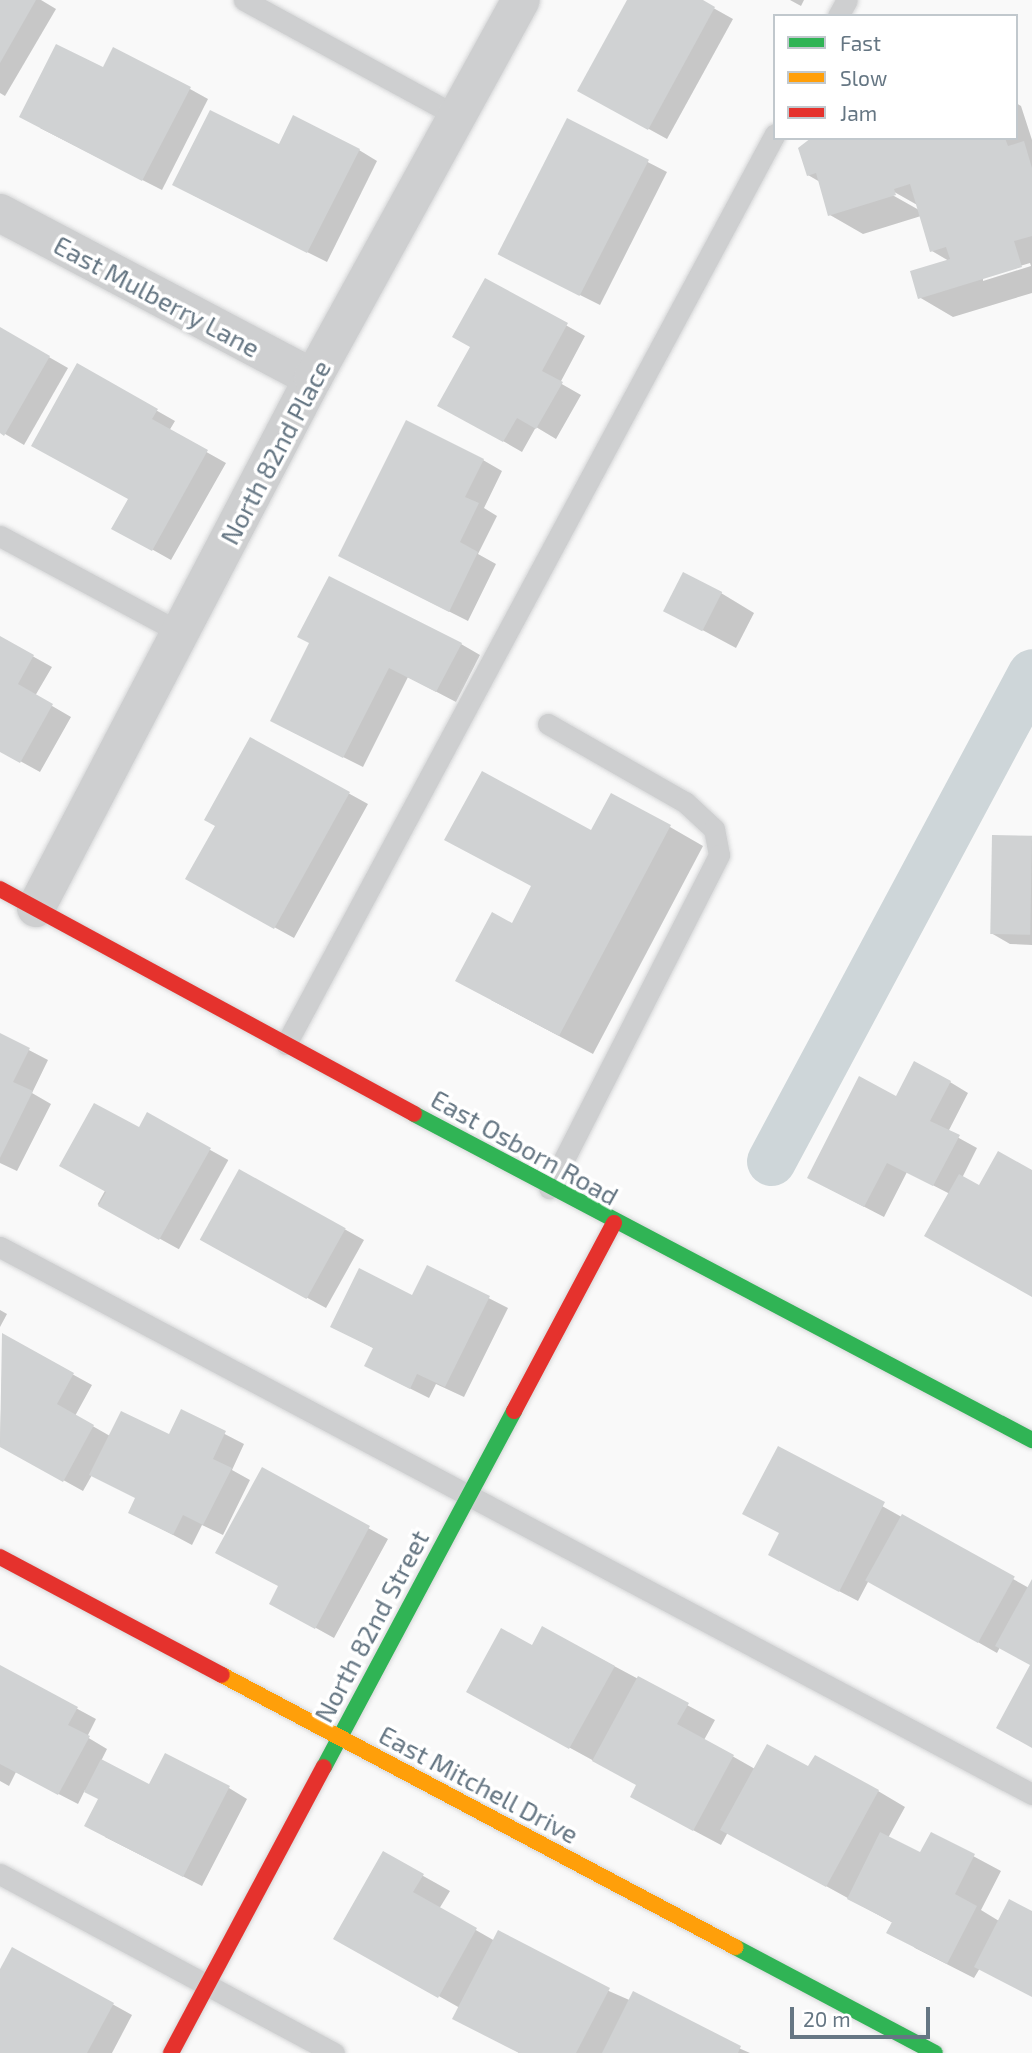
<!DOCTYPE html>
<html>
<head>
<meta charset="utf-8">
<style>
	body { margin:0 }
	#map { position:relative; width:1032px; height:2053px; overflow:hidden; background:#f9f9f9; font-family:"Exo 2",sans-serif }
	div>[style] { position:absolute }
	.shadow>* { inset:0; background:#0003; transform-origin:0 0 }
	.canal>* { height:49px; margin:-24.5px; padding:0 24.5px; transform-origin:24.5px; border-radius:24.5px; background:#ced6d9 }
	.building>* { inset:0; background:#d0d2d3; transform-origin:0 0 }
	.roads { filter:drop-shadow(0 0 2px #d5d6d7) drop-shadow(0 0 2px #d5d6d7) }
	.lane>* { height:21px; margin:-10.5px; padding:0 10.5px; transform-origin:10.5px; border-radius:10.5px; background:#cecfd0 }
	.street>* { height:38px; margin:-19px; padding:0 19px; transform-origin:19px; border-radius:19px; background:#cecfd0 }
	.fast>* { height:16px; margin:-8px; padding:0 8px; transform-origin:8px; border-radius:8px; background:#30b455 }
	.slow>* { height:16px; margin:-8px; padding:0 8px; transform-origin:8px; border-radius:8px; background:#ff9f0a }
	.jam>* { height:16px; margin:-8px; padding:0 8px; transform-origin:8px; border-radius:8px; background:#e5322d }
	span { translate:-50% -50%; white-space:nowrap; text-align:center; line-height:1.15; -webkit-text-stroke:7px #fff; paint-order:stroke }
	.street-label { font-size:26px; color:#657683 }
	.legend { position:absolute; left:773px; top:14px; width:245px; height:126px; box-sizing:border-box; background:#fff; border:2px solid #c1c8cd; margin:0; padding:9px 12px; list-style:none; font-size:21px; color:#657683 }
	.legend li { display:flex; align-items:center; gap:14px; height:35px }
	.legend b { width:35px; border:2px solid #c1c8cd }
	.scale { position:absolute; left:790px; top:2007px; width:140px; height:32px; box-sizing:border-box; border:4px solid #657683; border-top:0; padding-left:9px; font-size:21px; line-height:24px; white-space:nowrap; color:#657683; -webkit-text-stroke:5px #fff; paint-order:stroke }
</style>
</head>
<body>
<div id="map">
	<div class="shadow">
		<i style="clip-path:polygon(0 0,41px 0,56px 9px,5px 96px,0 93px)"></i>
		<i style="clip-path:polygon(629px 0,699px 0,733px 19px,667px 139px,598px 101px)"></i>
		<i style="clip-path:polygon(790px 0,804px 0,801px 6px)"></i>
		<i style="clip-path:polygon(103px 70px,190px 89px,208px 99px,162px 190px,40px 128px)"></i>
		<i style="clip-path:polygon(evenodd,1016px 103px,1021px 106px,1032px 140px,1032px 293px,953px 317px,919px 297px,949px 261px,932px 251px,921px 216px,863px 234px,830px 215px,820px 182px,808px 175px,817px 138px,1016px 138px,1016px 103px,889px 189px,919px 206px,919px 210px,887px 192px,889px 189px,1016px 103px,1030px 263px,1031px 266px,983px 281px,983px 277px,1030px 263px)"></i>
		<i style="clip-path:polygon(568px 121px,667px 172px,600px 305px,520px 265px)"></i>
		<i style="clip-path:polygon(359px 150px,377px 161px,327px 262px,193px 195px)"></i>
		<i style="clip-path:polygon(486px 280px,585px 336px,560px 383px,581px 395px,556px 439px,536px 427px,522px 452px,440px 405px,472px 347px)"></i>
		<i style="clip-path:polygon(0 329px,68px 368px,24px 445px,0 431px)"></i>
		<i style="clip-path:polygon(78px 366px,175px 421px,169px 431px,226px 463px,171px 560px,114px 528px,130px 499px)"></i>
		<i style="clip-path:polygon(483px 460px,502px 471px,484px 508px,497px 516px,478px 554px,496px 564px,468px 621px,359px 566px)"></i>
		<i style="clip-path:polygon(721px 593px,754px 613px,736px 648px,665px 610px)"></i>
		<i style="clip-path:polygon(0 638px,52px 667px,35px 696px,71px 717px,40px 772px,0 750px)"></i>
		<i style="clip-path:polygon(312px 643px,461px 644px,480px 655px,456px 702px,408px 677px,363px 767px,291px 731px)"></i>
		<i style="clip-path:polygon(250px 739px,368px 804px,294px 938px,187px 879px,217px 826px)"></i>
		<i style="clip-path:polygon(670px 827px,703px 846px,593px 1054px,491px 1000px,513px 925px,533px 886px,592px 832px)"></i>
		<i style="clip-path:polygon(1032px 838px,1032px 945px,1010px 944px,991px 933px)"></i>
		<i style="clip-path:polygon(0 1035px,48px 1060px,32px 1093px,51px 1104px,17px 1171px,0 1163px)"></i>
		<i style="clip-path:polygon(950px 1082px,968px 1093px,948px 1132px,977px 1148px,962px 1178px,979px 1187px,1032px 1172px,1032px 1295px,950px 1194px,907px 1172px,884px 1217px,828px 1188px,897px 1098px)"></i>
		<i style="left:147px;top:1115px;width:93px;height:102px;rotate:29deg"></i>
		<i style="clip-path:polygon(240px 1171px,364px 1240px,326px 1308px,221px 1251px)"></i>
		<i style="clip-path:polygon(428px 1267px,508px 1308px,464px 1397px,436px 1384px,429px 1398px,385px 1376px,375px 1349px,332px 1326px,413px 1297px)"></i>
		<i style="clip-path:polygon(0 1310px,7px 1314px,0 1327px)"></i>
		<i style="clip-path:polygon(3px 1336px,92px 1385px,75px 1416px,110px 1436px,170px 1437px,182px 1412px,244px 1444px,232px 1470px,250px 1480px,223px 1535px,202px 1525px,192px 1545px,130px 1512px,137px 1498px,92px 1475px,83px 1491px,0 1445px)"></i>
		<i style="clip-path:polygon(778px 1448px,1029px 1588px,1032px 1583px,1032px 1746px,1032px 1665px,1000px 1647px,997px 1653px,869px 1580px,858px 1601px,789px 1565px,781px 1533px)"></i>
		<i style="clip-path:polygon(263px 1470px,388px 1539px,334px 1638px,271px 1603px,280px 1586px)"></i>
		<i style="clip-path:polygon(543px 1628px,715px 1720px,704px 1740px,755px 1769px,808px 1768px,878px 1791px,905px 1807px,888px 1838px,921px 1855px,932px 1834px,1001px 1871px,981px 1910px,999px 1921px,1032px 1913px,1032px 1996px,980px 1968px,974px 1978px,915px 1948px,893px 1923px,728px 1832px,721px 1845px,659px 1812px,638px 1785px,495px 1707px)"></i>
		<i style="clip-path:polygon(0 1667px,96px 1719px,87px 1737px,107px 1749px,101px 1761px,150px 1786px,229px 1788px,247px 1799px,202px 1886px,105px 1837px,100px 1799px,85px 1790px,78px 1804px,16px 1772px,9px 1786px,0 1781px)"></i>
		<i style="clip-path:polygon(384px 1854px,450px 1891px,439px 1909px,495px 1941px,750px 2053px,519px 2053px,460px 2008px,336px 1938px)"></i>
		<i style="clip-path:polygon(13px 1949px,132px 2015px,112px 2053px,0 2053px,0 1973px)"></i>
	</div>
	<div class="canal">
		<i style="left:771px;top:1161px;width:553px;rotate:-61.86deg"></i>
	</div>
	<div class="building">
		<i style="clip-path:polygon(0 0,36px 0,0 63px)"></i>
		<i style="clip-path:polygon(627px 0,703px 0,715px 7px,648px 130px,577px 91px)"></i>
		<i style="clip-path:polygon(56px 44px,103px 67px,113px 47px,191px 87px,142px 181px,19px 117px)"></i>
		<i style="clip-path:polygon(210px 110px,279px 144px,293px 115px,360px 149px,307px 253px,172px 185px)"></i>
		<i style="left:567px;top:118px;width:92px;height:153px;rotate:27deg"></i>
		<i style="clip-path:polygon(1005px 138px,1008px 146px,1024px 141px,1032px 168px,1032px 236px,1014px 241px,1022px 267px,918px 299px,910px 271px,950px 259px,946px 247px,930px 252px,910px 184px,894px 189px,896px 195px,828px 216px,816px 173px,807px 176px,798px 148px,811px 138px)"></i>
		<i style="clip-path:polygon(485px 278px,568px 323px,542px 371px,563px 382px,536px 429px,517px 418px,503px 442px,437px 406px,470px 347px,452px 337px)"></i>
		<i style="clip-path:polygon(0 327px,50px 356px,4px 436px,0 433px)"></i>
		<i style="clip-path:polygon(77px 363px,158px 409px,152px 419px,208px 450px,152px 551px,111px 529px,128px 499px,31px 446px)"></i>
		<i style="clip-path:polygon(406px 420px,484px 459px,465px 497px,479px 503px,460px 542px,478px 552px,449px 612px,338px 556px)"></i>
		<i style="left:683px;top:572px;width:44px;height:44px;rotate:27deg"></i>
		<i style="clip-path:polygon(329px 576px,462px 643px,436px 692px,389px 668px,343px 758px,270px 721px,309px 643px,297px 637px)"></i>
		<i style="clip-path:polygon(0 636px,34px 655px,18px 684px,53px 704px,20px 763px,0 752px)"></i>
		<i style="clip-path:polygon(250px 737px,350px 792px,274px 929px,185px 879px,215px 826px,204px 820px)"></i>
		<i style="clip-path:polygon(482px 771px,591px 830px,611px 793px,671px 825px,559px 1036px,455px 981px,492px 912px,512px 923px,531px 886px,444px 840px)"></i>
		<i style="left:992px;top:835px;width:40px;height:99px;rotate:1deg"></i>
		<i style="clip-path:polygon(0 1033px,30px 1048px,13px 1082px,33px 1091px,0 1158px)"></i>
		<i style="clip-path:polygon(914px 1061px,951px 1081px,930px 1121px,960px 1135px,933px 1186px,887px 1163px,864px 1207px,807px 1178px,859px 1076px,896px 1096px)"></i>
		<i style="clip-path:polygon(94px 1103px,139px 1127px,147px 1112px,211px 1148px,159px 1240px,98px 1206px,106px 1192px,59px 1166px)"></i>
		<i style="clip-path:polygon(998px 1151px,1032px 1170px,1032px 1297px,924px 1236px,959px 1174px,979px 1185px)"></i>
		<i style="left:239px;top:1169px;width:122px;height:81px;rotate:29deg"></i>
		<i style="clip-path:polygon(427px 1265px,490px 1296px,445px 1387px,417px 1374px,410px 1389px,364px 1366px,373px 1348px,330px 1327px,359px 1268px,412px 1295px)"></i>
		<i style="clip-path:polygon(2px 1333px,74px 1373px,57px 1404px,94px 1425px,63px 1482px,0 1447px)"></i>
		<i style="clip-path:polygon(181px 1409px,226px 1431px,213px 1459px,232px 1468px,203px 1525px,183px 1515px,173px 1535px,128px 1513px,135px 1498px,89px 1475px,121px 1411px,169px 1434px)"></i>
		<i style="clip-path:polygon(778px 1446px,885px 1502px,839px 1592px,768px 1555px,779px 1533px,742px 1514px)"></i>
		<i style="clip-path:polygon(262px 1467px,370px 1526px,315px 1629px,269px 1604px,278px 1586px,215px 1553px)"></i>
		<i style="left:902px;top:1514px;width:129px;height:76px;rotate:29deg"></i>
		<i style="clip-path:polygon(1032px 1579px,1032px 1748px,996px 1728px,1030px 1665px,995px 1646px)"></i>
		<i style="clip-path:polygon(542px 1626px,615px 1666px,569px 1749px,466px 1692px,501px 1628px,532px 1645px)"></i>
		<i style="clip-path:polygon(0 1665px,78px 1707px,68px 1725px,90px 1736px,58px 1795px,0 1764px)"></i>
		<i style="clip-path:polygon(638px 1676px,689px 1703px,677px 1724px,734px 1755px,693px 1831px,630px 1797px,636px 1785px,592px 1761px)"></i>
		<i style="clip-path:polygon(767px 1744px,808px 1766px,815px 1755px,879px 1790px,826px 1887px,720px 1830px)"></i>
		<i style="clip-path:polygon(165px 1753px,230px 1786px,183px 1877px,84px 1826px,98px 1799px,84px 1792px,101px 1759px,149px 1784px)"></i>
		<i style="clip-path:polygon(880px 1832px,920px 1852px,931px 1832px,975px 1854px,955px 1894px,977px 1906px,947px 1964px,886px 1933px,892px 1922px,847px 1899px)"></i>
		<i style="clip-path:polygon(383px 1851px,424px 1874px,413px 1892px,477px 1928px,438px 1998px,333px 1939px)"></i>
		<i style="clip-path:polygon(1009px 1899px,1032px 1911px,1032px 1997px,974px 1967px)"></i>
		<i style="clip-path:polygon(498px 1930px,610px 1988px,576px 2053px,519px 2053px,452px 2019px)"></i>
		<i style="clip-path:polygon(12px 1947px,114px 2003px,87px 2053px,0 2053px,0 1969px)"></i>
		<i style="clip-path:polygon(633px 1991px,741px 2046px,738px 2053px,602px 2053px)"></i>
	</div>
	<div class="roads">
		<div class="lane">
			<i style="left:244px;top:0;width:243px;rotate:28.6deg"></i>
			<i style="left:838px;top:16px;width:18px;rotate:-61deg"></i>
			<i style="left:0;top:536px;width:205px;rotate:28.2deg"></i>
			<i style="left:548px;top:724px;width:158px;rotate:29.7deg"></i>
			<i style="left:685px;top:802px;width:40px;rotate:43deg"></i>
			<i style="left:714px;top:829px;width:26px;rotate:79deg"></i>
			<i style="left:719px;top:855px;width:374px;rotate:117deg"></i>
			<i style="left:286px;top:1044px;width:1033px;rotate:-61.75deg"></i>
			<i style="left:0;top:1247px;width:1168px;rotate:27.93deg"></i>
			<i style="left:0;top:1874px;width:379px;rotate:28.2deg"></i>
		</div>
		<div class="street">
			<i style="left:0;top:213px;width:354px;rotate:27.8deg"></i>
			<i style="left:36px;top:908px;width:598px;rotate:-62.41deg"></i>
			<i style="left:313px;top:378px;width:431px;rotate:-61.2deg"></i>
		</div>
		<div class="fast">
			<i style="left:414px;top:1114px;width:699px;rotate:27.81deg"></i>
			<i style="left:324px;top:1767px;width:404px;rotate:-61.9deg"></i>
			<i style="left:735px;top:1947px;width:226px;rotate:27.9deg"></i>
		</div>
		<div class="slow">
			<i style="left:222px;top:1675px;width:581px;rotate:27.93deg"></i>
		</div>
		<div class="jam">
			<i style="left:0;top:889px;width:471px;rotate:28.5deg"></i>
			<i style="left:514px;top:1411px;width:213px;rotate:-62deg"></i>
			<i style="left:0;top:1557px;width:251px;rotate:28deg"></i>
			<i style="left:171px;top:2053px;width:324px;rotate:-61.9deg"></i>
		</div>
	</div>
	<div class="street-label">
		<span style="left:157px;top:296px;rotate:28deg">East Mulberry Lane</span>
		<span style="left:275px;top:452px;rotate:-62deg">North 82nd Place</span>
		<span style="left:525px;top:1147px;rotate:29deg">East Osborn Road</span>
		<span style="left:371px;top:1626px;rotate:-62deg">North 82nd Street</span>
		<span style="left:479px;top:1784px;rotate:28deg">East Mitchell Drive</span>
	</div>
	<ul class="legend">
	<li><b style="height:9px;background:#30b455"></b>Fast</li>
	<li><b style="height:9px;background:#ff9f0a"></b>Slow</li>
	<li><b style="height:9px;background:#e5322d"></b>Jam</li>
	</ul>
	<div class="scale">20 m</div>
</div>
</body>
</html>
